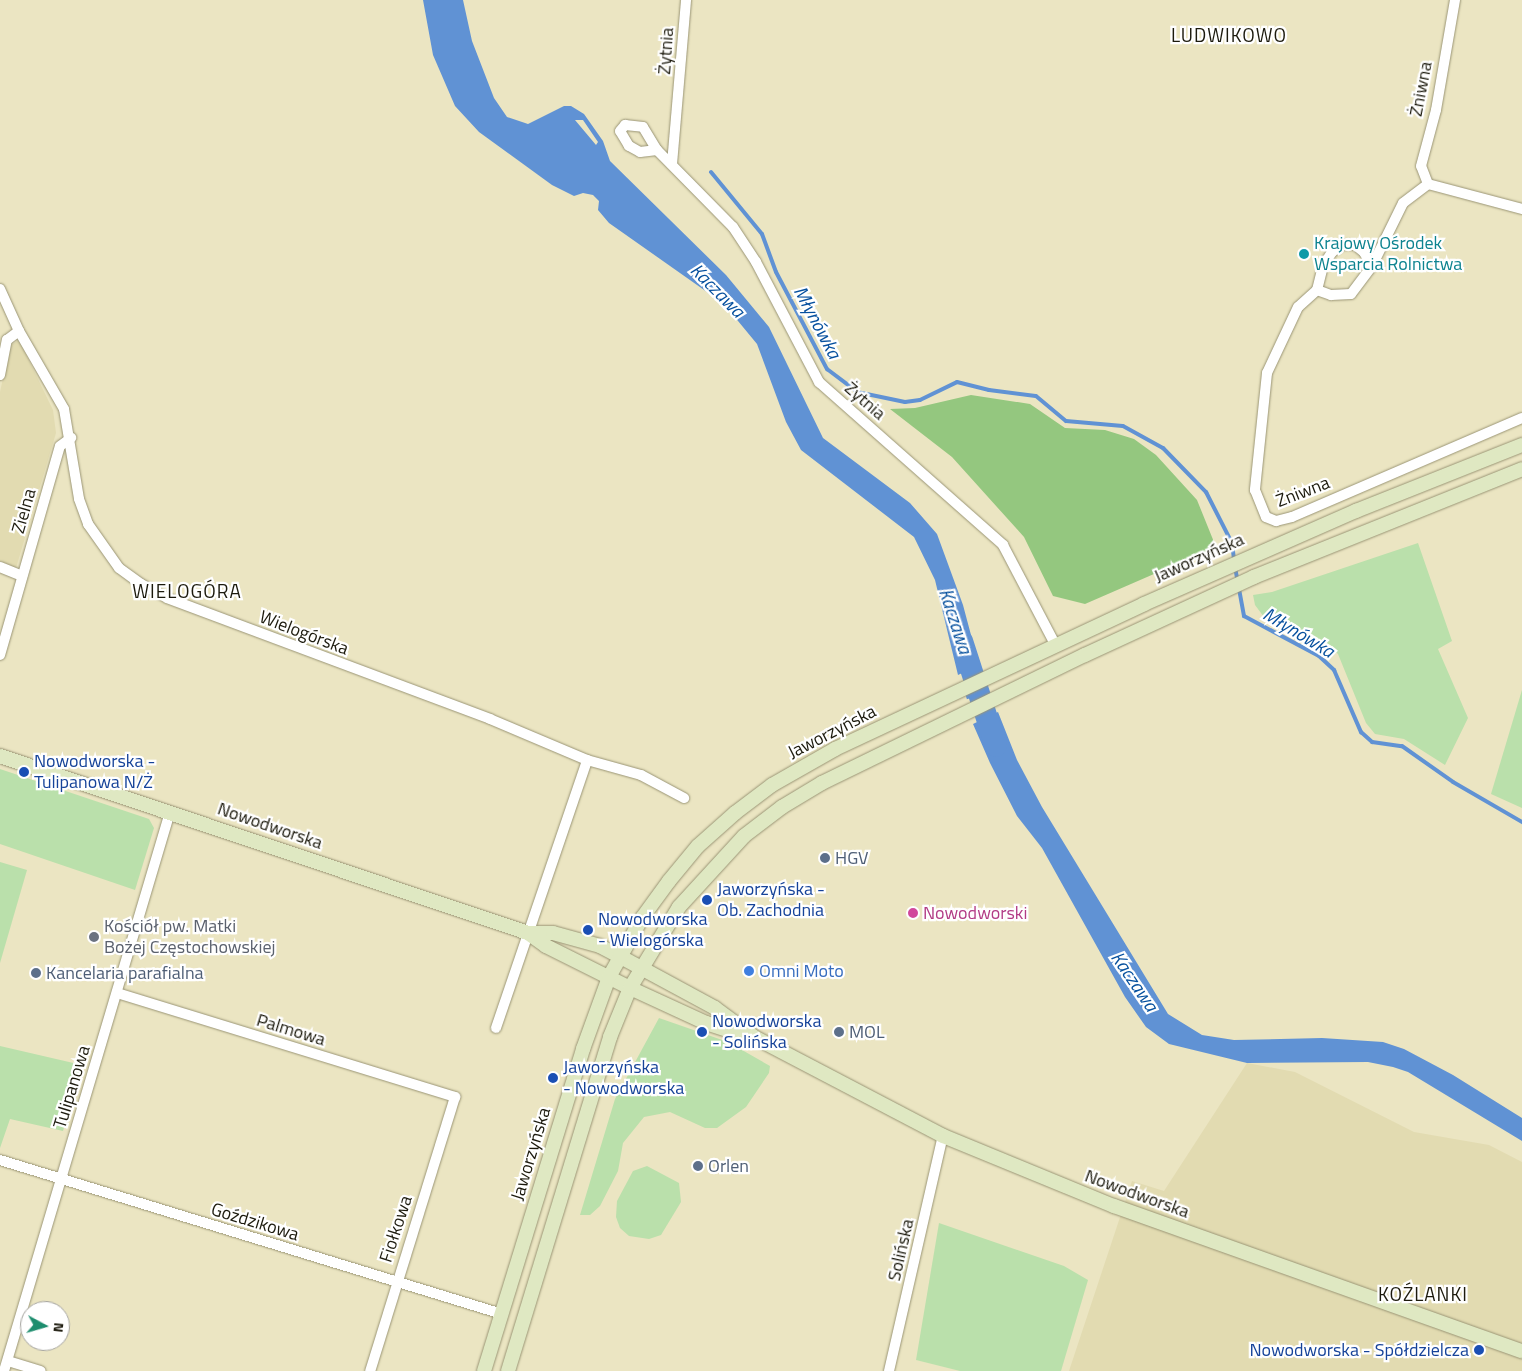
<!DOCTYPE html>
<html>
<head>
<meta charset="utf-8">
<style>
	body { margin:0 }
	#map { position:relative; width:1522px; height:1371px; overflow:hidden; background:#ebe5c2; font-family:"Titillium Web",sans-serif }
	div>[style] { position:absolute }
	.built>* { inset:0; background:#e2dbb1 }
	.green>* { inset:0; background:#bae0ab }
	.forest>* { inset:0; background:#94c77f }
	.water>* { inset:0; background:#6092d4; transform-origin:0 0 }
	.stream>* { height:4px; margin:-2px; padding:0 2px; transform-origin:2px; border-radius:2px; background:#6092d4 }
	.river>* { height:22px; margin:-11px; padding:0 11px; transform-origin:11px; border-radius:11px; background:#6092d4 }
	.roads { filter:drop-shadow(0 0 1px #9a9575) drop-shadow(0 0 1px #9a9575) }
	.street>* { height:10px; margin:-5px; padding:0 5px; transform-origin:5px; border-radius:5px; background:#fff }
	.secondary>* { height:14px; margin:-7px; padding:0 7px; transform-origin:7px; border-radius:7px; background:#dfe8c2 }
	.dots>* { width:14px; height:14px; translate:-50% -50%; box-sizing:border-box; border:2px solid #fff; border-radius:50% }
	span { translate:-50% -50%; white-space:nowrap; text-align:center; line-height:1.15; -webkit-text-stroke:4.5px #fff; paint-order:stroke }
	.street-label { font-size:18px; color:#1c1a0d }
	.culture-label { font-size:18px; color:#0d838f }
	.left { translate:0 -50%; text-align:left }
	.transit-label { font-size:18px; color:#164399 }
	.right { translate:-100% -50%; text-align:right }
	.service-label { font-size:18px; color:#4e5e75 }
	.hotel-label { font-size:18px; color:#b23c85 }
	.worship-label { font-size:18px; color:#5b616d }
	.shop-label { font-size:18px; color:#366cbe }
	.neighbourhood-label { font-size:19px; color:#1c1a0d; letter-spacing:1px }
	.water-label { font-size:19px; color:#06509e; font-style:italic }
	.north { position:absolute; left:20px; top:1301px; width:50px; height:50px; box-sizing:border-box; background:#fff; border:1px solid #a4a39e; border-radius:50%; rotate:96deg; font-size:14px; font-weight:700; line-height:20px; text-align:center; color:#1c1a0d }
	.north::after { content:''; display:block; margin:auto; width:18px; height:22px; background:#1d8d6e; clip-path:polygon(50% 0,100% 100%,50% 72%,0 100%) }
</style>
</head>
<body>
<div id="map">
	<div class="built">
		<i style="clip-path:polygon(19px 340px,53px 410px,56px 433px,16px 568px,0 561px,0 392px,10px 346px)"></i>
		<i style="clip-path:polygon(1247px 1063px,1295px 1072px,1414px 1132px,1489px 1145px,1522px 1162px,1522px 1371px,1069px 1371px,1132px 1181px,1164px 1191px)"></i>
	</div>
	<div class="green">
		<i style="clip-path:polygon(1418px 543px,1452px 641px,1438px 649px,1468px 718px,1445px 765px,1404px 739px,1375px 734px,1366px 723px,1338px 654px,1331px 647px,1279px 629px,1264px 617px,1255px 605px,1253px 595px,1272px 592px)"></i>
		<i style="clip-path:polygon(1522px 690px,1522px 808px,1491px 794px)"></i>
		<i style="clip-path:polygon(0 769px,149px 819px,154px 828px,135px 890px,0 844px)"></i>
		<i style="clip-path:polygon(0 862px,27px 870px,0 963px)"></i>
		<i style="clip-path:polygon(659px 1018px,728px 1042px,770px 1066px,769px 1073px,746px 1107px,717px 1128px,705px 1128px,670px 1112px,644px 1117px,623px 1143px,618px 1171px,600px 1206px,590px 1215px,580px 1215px,615px 1099px)"></i>
		<i style="clip-path:polygon(0 1046px,82px 1065px,63px 1131px,10px 1119px,0 1148px)"></i>
		<i style="clip-path:polygon(647px 1166px,679px 1183px,681px 1202px,661px 1235px,649px 1239px,629px 1236px,620px 1228px,616px 1217px,617px 1201px,633px 1171px)"></i>
		<i style="clip-path:polygon(939px 1223px,1064px 1266px,1088px 1280px,1061px 1371px,960px 1371px,916px 1360px)"></i>
	</div>
	<div class="forest">
		<i style="clip-path:polygon(971px 395px,1030px 404px,1065px 428px,1105px 430px,1134px 439px,1156px 455px,1197px 500px,1216px 547px,1085px 604px,1053px 596px,1024px 537px,952px 457px,890px 409px,915px 408px)"></i>
	</div>
	<div class="water">
		<i style="clip-path:polygon(evenodd,423px 0,463px 0,472px 41px,494px 98px,507px 117px,528px 124px,564px 106px,571px 106px,584px 114px,603px 141px,610px 161px,726px 275px,769px 327px,823px 438px,910px 503px,937px 534px,963px 605px,979px 665px,958px 675px,935px 580px,914px 537px,801px 450px,786px 422px,757px 344px,724px 304px,609px 223px,598px 210px,599px 201px,593px 195px,583px 193px,574px 196px,552px 185px,479px 132px,455px 106px,433px 55px,423px 0,575px 120px,583px 120px,598px 142px,596px 145px,575px 120px)"></i>
		<i style="left:985px;top:687px;width:6px;height:21px;rotate:72deg"></i>
		<i style="clip-path:polygon(998px 712px,1017px 760px,1042px 807px,1168px 1014px,1202px 1035px,1234px 1040px,1322px 1038px,1383px 1042px,1404px 1049px,1453px 1075px,1522px 1118px,1522px 1141px,1408px 1072px,1393px 1067px,1368px 1062px,1247px 1063px,1169px 1044px,1146px 1027px,1125px 997px,1042px 848px,1017px 816px,990px 763px,973px 724px)"></i>
	</div>
	<div class="stream">
		<i style="left:711px;top:172px;width:80px;rotate:50.6deg"></i>
		<i style="left:762px;top:234px;width:40px;rotate:69.8deg"></i>
		<i style="left:776px;top:272px;width:110px;rotate:62.3deg"></i>
		<i style="left:827px;top:369px;width:38px;rotate:37deg"></i>
		<i style="left:857px;top:392px;width:49px;rotate:11.8deg"></i>
		<i style="left:905px;top:402px;width:15px;rotate:-8deg"></i>
		<i style="left:920px;top:400px;width:41px;rotate:-25.9deg"></i>
		<i style="left:957px;top:382px;width:33px;rotate:14deg"></i>
		<i style="left:989px;top:390px;width:47px;rotate:7.3deg"></i>
		<i style="left:1036px;top:396px;width:39px;rotate:40deg"></i>
		<i style="left:1066px;top:421px;width:57px;rotate:5deg"></i>
		<i style="left:1123px;top:426px;width:46px;rotate:28.8deg"></i>
		<i style="left:1163px;top:448px;width:62px;rotate:45.7deg"></i>
		<i style="left:1206px;top:492px;width:57px;rotate:63deg"></i>
		<i style="left:1232px;top:543px;width:17px;rotate:83deg"></i>
		<i style="left:1235px;top:567px;width:50px;rotate:79.6deg"></i>
		<i style="left:1244px;top:616px;width:85px;rotate:28.1deg"></i>
		<i style="left:1319px;top:656px;width:21px;rotate:43deg"></i>
		<i style="left:1334px;top:670px;width:68px;rotate:66.5deg"></i>
		<i style="left:1361px;top:732px;width:15px;rotate:42deg"></i>
		<i style="left:1372px;top:742px;width:30px;rotate:8deg"></i>
		<i style="left:1402px;top:746px;width:62px;rotate:35.2deg"></i>
		<i style="left:1453px;top:782px;width:80px;rotate:30.1deg"></i>
	</div>
	<div class="river">
		<i style="left:962px;top:641px;width:110px;rotate:72.1deg"></i>
	</div>
	<div class="roads">
		<div class="street">
			<i style="left:657px;top:150px;width:17px;rotate:173deg"></i>
			<i style="left:640px;top:152px;width:13px;rotate:-151deg"></i>
			<i style="left:629px;top:146px;width:17px;rotate:-121deg"></i>
			<i style="left:620px;top:131px;width:8px;rotate:-50deg"></i>
			<i style="left:625px;top:125px;width:18px;rotate:6deg"></i>
			<i style="left:643px;top:127px;width:27px;rotate:59deg"></i>
			<i style="left:657px;top:150px;width:108px;rotate:45.4deg"></i>
			<i style="left:733px;top:227px;width:42px;rotate:56.7deg"></i>
			<i style="left:756px;top:262px;width:136px;rotate:62.3deg"></i>
			<i style="left:819px;top:382px;width:246px;rotate:41.5deg"></i>
			<i style="left:1003px;top:545px;width:114px;rotate:62.3deg"></i>
			<i style="left:672px;top:164px;width:165px;rotate:-85.1deg"></i>
			<i style="left:1428px;top:184px;width:19px;rotate:-111deg"></i>
			<i style="left:1421px;top:166px;width:58px;rotate:-75deg"></i>
			<i style="left:1436px;top:110px;width:112px;rotate:-80.2deg"></i>
			<i style="left:1428px;top:184px;width:97px;rotate:14.9deg"></i>
			<i style="left:1372px;top:266px;width:70px;rotate:-63.8deg"></i>
			<i style="left:1403px;top:203px;width:31px;rotate:-37deg"></i>
			<i style="left:0;top:289px;width:46px;rotate:65.7deg"></i>
			<i style="left:19px;top:331px;width:90px;rotate:60deg"></i>
			<i style="left:64px;top:409px;width:91px;rotate:80.5deg"></i>
			<i style="left:79px;top:499px;width:27px;rotate:70deg"></i>
			<i style="left:88px;top:524px;width:54px;rotate:54.8deg"></i>
			<i style="left:119px;top:568px;width:27px;rotate:36deg"></i>
			<i style="left:141px;top:584px;width:30px;rotate:28deg"></i>
			<i style="left:167px;top:598px;width:345px;rotate:20.5deg"></i>
			<i style="left:490px;top:719px;width:105px;rotate:22.9deg"></i>
			<i style="left:587px;top:760px;width:56px;rotate:15.5deg"></i>
			<i style="left:641px;top:775px;width:49px;rotate:28.1deg"></i>
			<i style="left:1317px;top:290px;width:15px;rotate:20deg"></i>
			<i style="left:1331px;top:295px;width:20px;rotate:-3deg"></i>
			<i style="left:1351px;top:294px;width:35px;rotate:-53deg"></i>
			<i style="left:1372px;top:266px;width:16px;rotate:-120deg"></i>
			<i style="left:1364px;top:252px;width:11px;rotate:-142deg"></i>
			<i style="left:1355px;top:245px;width:13px;rotate:180deg"></i>
			<i style="left:1342px;top:245px;width:12px;rotate:145deg"></i>
			<i style="left:1332px;top:252px;width:17px;rotate:123deg"></i>
			<i style="left:1323px;top:266px;width:25px;rotate:104deg"></i>
			<i style="left:1317px;top:290px;width:25px;rotate:138deg"></i>
			<i style="left:1298px;top:307px;width:73px;rotate:115.2deg"></i>
			<i style="left:1267px;top:373px;width:118px;rotate:95.9deg"></i>
			<i style="left:1255px;top:490px;width:29px;rotate:68deg"></i>
			<i style="left:1266px;top:517px;width:11px;rotate:22deg"></i>
			<i style="left:1276px;top:521px;width:16px;rotate:-14deg"></i>
			<i style="left:1292px;top:517px;width:250px;rotate:-23.3deg"></i>
			<i style="left:0;top:375px;width:36px;rotate:-79deg"></i>
			<i style="left:7px;top:340px;width:15px;rotate:-37deg"></i>
			<i style="left:0;top:567px;width:24px;rotate:22deg"></i>
			<i style="left:0;top:655px;width:217px;rotate:-74deg"></i>
			<i style="left:60px;top:446px;width:14px;rotate:-36deg"></i>
			<i style="left:117px;top:993px;width:354px;rotate:17.1deg"></i>
			<i style="left:455px;top:1097px;width:287px;rotate:107.2deg"></i>
			<i style="left:496px;top:1028px;width:283px;rotate:-71.2deg"></i>
			<i style="left:0;top:1160px;width:525px;rotate:17.05deg"></i>
			<i style="left:8px;top:1361px;width:34px;rotate:17deg"></i>
			<i style="left:4px;top:1371px;width:583px;rotate:-73.46deg"></i>
			<i style="left:889px;top:1371px;width:241px;rotate:-77.1deg"></i>
		</div>
		<div class="secondary">
			<i style="left:0;top:756px;width:557px;rotate:18.53deg"></i>
			<i style="left:528px;top:933px;width:22px;rotate:36deg"></i>
			<i style="left:546px;top:946px;width:94px;rotate:26.6deg"></i>
			<i style="left:630px;top:988px;width:84px;rotate:24.7deg"></i>
			<i style="left:706px;top:1023px;width:42px;rotate:18deg"></i>
			<i style="left:528px;top:933px;width:25px"></i>
			<i style="left:553px;top:933px;width:49px;rotate:15.5deg"></i>
			<i style="left:600px;top:946px;width:21px;rotate:28deg"></i>
			<i style="left:619px;top:956px;width:109px;rotate:28.4deg"></i>
			<i style="left:715px;top:1008px;width:49px;rotate:36.6deg"></i>
			<i style="left:754px;top:1037px;width:213px;rotate:27.6deg"></i>
			<i style="left:943px;top:1136px;width:185px;rotate:22.3deg"></i>
			<i style="left:1114px;top:1206px;width:433px;rotate:19.6deg"></i>
			<i style="left:484px;top:1371px;width:337px;rotate:-72.9deg"></i>
			<i style="left:583px;top:1049px;width:77px;rotate:-70.1deg"></i>
			<i style="left:609px;top:977px;width:68px;rotate:-60.8deg"></i>
			<i style="left:642px;top:918px;width:46px;rotate:-53.9deg"></i>
			<i style="left:669px;top:881px;width:45px;rotate:-50.4deg"></i>
			<i style="left:698px;top:846px;width:50px;rotate:-41.7deg"></i>
			<i style="left:735px;top:813px;width:46px;rotate:-37.1deg"></i>
			<i style="left:772px;top:785px;width:73px;rotate:-29.7deg"></i>
			<i style="left:835px;top:749px;width:341px;rotate:-25.1deg"></i>
			<i style="left:1144px;top:604px;width:232px;rotate:-23.7deg"></i>
			<i style="left:1356px;top:511px;width:179px;rotate:-21.7deg"></i>
			<i style="left:508px;top:1371px;width:349px;rotate:-73deg"></i>
			<i style="left:610px;top:1037px;width:53px;rotate:-67.8deg"></i>
			<i style="left:630px;top:988px;width:95px;rotate:-58.8deg"></i>
			<i style="left:679px;top:907px;width:96px;rotate:-47.5deg"></i>
			<i style="left:744px;top:836px;width:48px;rotate:-37.3deg"></i>
			<i style="left:782px;top:807px;width:47px;rotate:-31deg"></i>
			<i style="left:822px;top:783px;width:292px;rotate:-26deg"></i>
			<i style="left:1085px;top:655px;width:186px;rotate:-24.8deg"></i>
			<i style="left:1254px;top:577px;width:289px;rotate:-21.9deg"></i>
		</div>
	</div>
	<div class="dots">
		<i style="left:1304px;top:254px;background:#0f9aa8"></i>
		<i style="left:24px;top:772px;background:#1a4fb4"></i>
		<i style="left:825px;top:858px;background:#5c6f8a"></i>
		<i style="left:707px;top:900px;background:#1a4fb4"></i>
		<i style="left:913px;top:913px;background:#d1479c"></i>
		<i style="left:588px;top:930px;background:#1a4fb4"></i>
		<i style="left:94px;top:937px;background:#6b7280"></i>
		<i style="left:749px;top:971px;background:#3f7fe0"></i>
		<i style="left:36px;top:973px;background:#5c6f8a"></i>
		<i style="left:702px;top:1032px;background:#1a4fb4"></i>
		<i style="left:839px;top:1032px;background:#5c6f8a"></i>
		<i style="left:553px;top:1078px;background:#1a4fb4"></i>
		<i style="left:698px;top:1166px;background:#5c6f8a"></i>
		<i style="left:1479px;top:1350px;background:#1a4fb4"></i>
	</div>
	<div class="street-label">
		<span style="left:666px;top:51px;rotate:-86deg">Żytnia</span>
		<span style="left:1421px;top:89px;rotate:-79deg">Żniwna</span>
		<span style="left:865px;top:401px;rotate:41deg">Żytnia</span>
		<span style="left:1303px;top:492px;rotate:-21deg">Żniwna</span>
		<span style="left:24px;top:511px;rotate:-74deg">Zielna</span>
		<span style="left:1199px;top:558px;rotate:-24deg">Jaworzyńska</span>
		<span style="left:304px;top:633px;rotate:21deg">Wielogórska</span>
		<span style="left:832px;top:732px;rotate:-27deg">Jaworzyńska</span>
		<span style="left:270px;top:826px;rotate:19deg">Nowodworska</span>
		<span style="left:291px;top:1030px;rotate:17deg">Palmowa</span>
		<span style="left:72px;top:1087px;rotate:-73deg">Tulipanowa</span>
		<span style="left:531px;top:1154px;rotate:-73deg">Jaworzyńska</span>
		<span style="left:1137px;top:1194px;rotate:20deg">Nowodworska</span>
		<span style="left:255px;top:1222px;rotate:17deg">Goździkowa</span>
		<span style="left:396px;top:1229px;rotate:-72deg">Fiołkowa</span>
		<span style="left:901px;top:1250px;rotate:-77deg">Solińska</span>
	</div>
	<div class="culture-label">
		<span class="left" style="left:1314px;top:254px">Krajowy Ośrodek<br>Wsparcia Rolnictwa</span>
	</div>
	<div class="transit-label">
		<span class="left" style="left:34px;top:772px">Nowodworska -<br>Tulipanowa N/Ż</span>
		<span class="left" style="left:717px;top:900px">Jaworzyńska -<br>Ob. Zachodnia</span>
		<span class="left" style="left:598px;top:930px">Nowodworska<br>- Wielogórska</span>
		<span class="left" style="left:712px;top:1032px">Nowodworska<br>- Solińska</span>
		<span class="left" style="left:563px;top:1078px">Jaworzyńska<br>- Nowodworska</span>
		<span class="right" style="left:1469px;top:1350px">Nowodworska - Spółdzielcza</span>
	</div>
	<div class="service-label">
		<span class="left" style="left:835px;top:858px">HGV</span>
		<span class="left" style="left:46px;top:973px">Kancelaria parafialna</span>
		<span class="left" style="left:849px;top:1032px">MOL</span>
		<span class="left" style="left:708px;top:1166px">Orlen</span>
	</div>
	<div class="hotel-label">
		<span class="left" style="left:923px;top:913px">Nowodworski</span>
	</div>
	<div class="worship-label">
		<span class="left" style="left:104px;top:937px">Kościół pw. Matki<br>Bożej Częstochowskiej</span>
	</div>
	<div class="shop-label">
		<span class="left" style="left:759px;top:971px">Omni Moto</span>
	</div>
	<div class="neighbourhood-label">
		<span style="left:1229px;top:35px">LUDWIKOWO</span>
		<span style="left:187px;top:591px">WIELOGÓRA</span>
		<span style="left:1423px;top:1294px">KOŹLANKI</span>
	</div>
	<div class="water-label">
		<span style="left:718px;top:290px;rotate:45deg">Kaczawa</span>
		<span style="left:818px;top:322px;rotate:62deg">Młynówka</span>
		<span style="left:956px;top:621px;rotate:72deg">Kaczawa</span>
		<span style="left:1299px;top:632px;rotate:31deg">Młynówka</span>
		<span style="left:1135px;top:981px;rotate:56deg">Kaczawa</span>
	</div>
	<div class="north">N</div>
</div>
</body>
</html>
